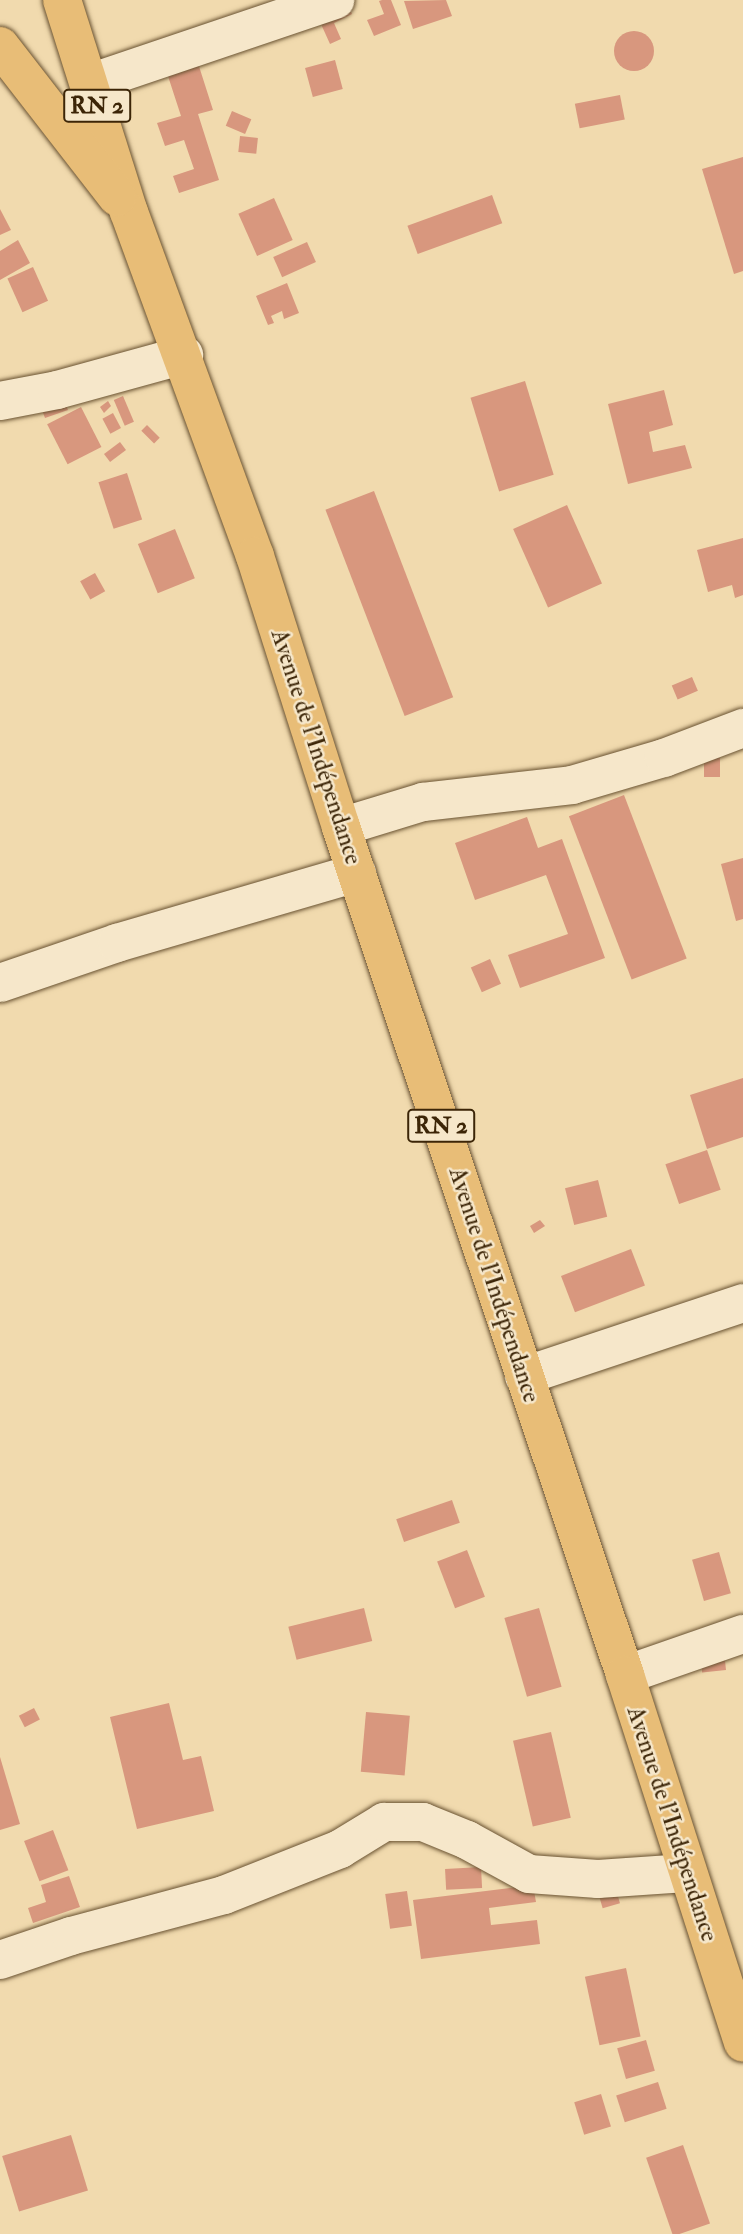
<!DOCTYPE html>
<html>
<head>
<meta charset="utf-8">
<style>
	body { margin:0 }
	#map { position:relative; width:743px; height:2234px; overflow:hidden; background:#f1daae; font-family:"IM FELL Double Pica",serif }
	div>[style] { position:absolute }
	.building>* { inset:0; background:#d8977e; transform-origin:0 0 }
	.round { border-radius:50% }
	.roads { filter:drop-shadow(0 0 2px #695231) drop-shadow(0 0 2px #695231) }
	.minor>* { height:38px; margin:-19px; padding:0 19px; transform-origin:19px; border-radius:19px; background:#f6e7ca }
	.major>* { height:38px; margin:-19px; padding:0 19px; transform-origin:19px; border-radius:19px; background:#e8bd77 }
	span { translate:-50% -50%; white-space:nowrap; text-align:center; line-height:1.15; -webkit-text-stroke:5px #f6e7ca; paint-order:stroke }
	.shield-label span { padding:2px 5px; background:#f6e7ca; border:2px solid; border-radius:5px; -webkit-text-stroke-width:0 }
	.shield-label { font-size:23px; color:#3c2507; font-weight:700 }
	.street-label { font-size:24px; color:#3c2507 }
</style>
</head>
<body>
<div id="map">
	<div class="building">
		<i style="clip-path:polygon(382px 0,391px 0,401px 25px,374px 36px,367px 20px,384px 14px,379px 1px)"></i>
		<i style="clip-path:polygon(446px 0,452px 16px,413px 29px,404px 1px)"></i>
		<i style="clip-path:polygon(348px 5px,352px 14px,334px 23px,341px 39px,330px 44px,316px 13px)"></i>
		<i class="round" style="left:614px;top:31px;width:40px;height:40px"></i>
		<i style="clip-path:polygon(197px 60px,213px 110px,198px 114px,219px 180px,179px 193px,173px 176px,194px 169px,184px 140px,165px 146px,157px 123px,181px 116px,166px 70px)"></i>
		<i style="left:335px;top:60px;width:30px;height:31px;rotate:75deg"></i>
		<i style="left:620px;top:95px;width:25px;height:46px;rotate:79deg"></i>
		<i style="left:232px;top:111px;width:21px;height:16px;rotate:23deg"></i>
		<i style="left:240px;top:136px;width:18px;height:16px;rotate:6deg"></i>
		<i style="clip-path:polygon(743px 157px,743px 271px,734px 274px,702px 169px)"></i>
		<i style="left:492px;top:195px;width:30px;height:90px;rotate:70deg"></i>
		<i style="left:274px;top:198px;width:46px;height:39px;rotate:66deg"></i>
		<i style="clip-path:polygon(0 209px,11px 230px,0 235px)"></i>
		<i style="clip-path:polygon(18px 240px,30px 263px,0 280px,0 251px)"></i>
		<i style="left:307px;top:242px;width:22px;height:37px;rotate:66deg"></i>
		<i style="left:33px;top:267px;width:37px;height:28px;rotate:66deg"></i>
		<i style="clip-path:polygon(287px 283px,299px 313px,284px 319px,282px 311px,271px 316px,274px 323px,268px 325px,256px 296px)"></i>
		<i style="left:525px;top:381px;width:98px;height:57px;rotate:73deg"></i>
		<i style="clip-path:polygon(664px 390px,673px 425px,649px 432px,653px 452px,685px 445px,692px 468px,628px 484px,608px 404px)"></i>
		<i style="left:123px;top:396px;width:28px;height:10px;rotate:67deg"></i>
		<i style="clip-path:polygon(64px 401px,68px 410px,45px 418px,42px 410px)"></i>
		<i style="clip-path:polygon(108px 401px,111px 406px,104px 413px,100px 407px)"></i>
		<i style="left:81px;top:407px;width:45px;height:38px;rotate:63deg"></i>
		<i style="left:113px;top:413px;width:17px;height:12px;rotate:62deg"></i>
		<i style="left:147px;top:425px;width:18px;height:8px;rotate:45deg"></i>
		<i style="left:120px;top:442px;width:10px;height:20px;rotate:53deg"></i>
		<i style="left:127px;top:473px;width:49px;height:30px;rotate:72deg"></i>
		<i style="left:374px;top:491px;width:221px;height:52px;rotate:69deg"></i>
		<i style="left:567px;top:505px;width:86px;height:59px;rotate:66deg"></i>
		<i style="left:175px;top:529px;width:53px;height:40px;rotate:68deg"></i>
		<i style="clip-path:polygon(743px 538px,743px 595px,735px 598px,732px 585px,708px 592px,697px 550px)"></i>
		<i style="left:95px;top:573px;width:21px;height:17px;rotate:61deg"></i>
		<i style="left:692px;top:677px;width:15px;height:22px;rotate:67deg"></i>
		<i style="left:704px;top:758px;width:16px;height:19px"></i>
		<i style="left:624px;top:795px;width:175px;height:59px;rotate:69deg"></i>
		<i style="clip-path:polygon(527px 817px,538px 848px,562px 839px,605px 958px,520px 988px,508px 955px,568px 934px,546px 875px,475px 900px,455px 843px)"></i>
		<i style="clip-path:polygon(743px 858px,743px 919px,736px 921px,721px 864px)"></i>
		<i style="left:490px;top:959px;width:27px;height:21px;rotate:66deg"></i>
		<i style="clip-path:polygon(743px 1078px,743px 1137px,707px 1149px,690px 1095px)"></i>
		<i style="left:707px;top:1150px;width:42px;height:44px;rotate:71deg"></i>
		<i style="left:598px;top:1180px;width:38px;height:34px;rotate:76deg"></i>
		<i style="clip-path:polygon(540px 1220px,545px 1226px,534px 1233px,530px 1226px)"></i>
		<i style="left:631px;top:1249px;width:39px;height:75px;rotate:69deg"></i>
		<i style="left:452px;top:1500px;width:24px;height:59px;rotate:71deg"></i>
		<i style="left:467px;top:1550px;width:50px;height:32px;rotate:69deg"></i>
		<i style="left:719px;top:1552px;width:43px;height:28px;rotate:74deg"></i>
		<i style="left:364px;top:1608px;width:34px;height:78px;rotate:76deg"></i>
		<i style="left:539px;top:1608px;width:82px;height:36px;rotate:74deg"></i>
		<i style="left:724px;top:1651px;width:19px;height:24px;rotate:84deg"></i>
		<i style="clip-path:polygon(169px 1703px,183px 1760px,201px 1756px,214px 1811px,137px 1829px,110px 1717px)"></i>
		<i style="left:34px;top:1708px;width:13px;height:17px;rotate:63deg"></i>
		<i style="left:366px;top:1712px;width:44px;height:60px;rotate:5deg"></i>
		<i style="left:551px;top:1732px;width:88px;height:39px;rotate:77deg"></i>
		<i style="clip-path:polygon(0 1757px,20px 1824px,0 1830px)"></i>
		<i style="left:53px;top:1830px;width:43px;height:31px;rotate:69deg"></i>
		<i style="left:481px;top:1867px;width:21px;height:36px;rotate:87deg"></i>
		<i style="clip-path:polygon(69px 1876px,80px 1907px,33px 1923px,28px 1908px,46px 1902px,41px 1885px)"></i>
		<i style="clip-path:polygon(533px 1885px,536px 1902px,489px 1908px,491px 1925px,537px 1920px,540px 1944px,421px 1959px,413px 1900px)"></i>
		<i style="left:615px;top:1886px;width:18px;height:18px;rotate:74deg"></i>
		<i style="left:407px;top:1891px;width:35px;height:22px;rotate:82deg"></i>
		<i style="left:626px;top:1968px;width:70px;height:42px;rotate:78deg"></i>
		<i style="left:646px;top:2040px;width:32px;height:30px;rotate:74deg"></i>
		<i style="left:658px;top:2082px;width:28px;height:44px;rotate:72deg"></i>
		<i style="left:601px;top:2094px;width:34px;height:28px;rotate:73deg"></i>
		<i style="left:71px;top:2135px;width:58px;height:72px;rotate:73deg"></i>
		<i style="left:683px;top:2145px;width:83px;height:39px;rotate:71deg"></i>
	</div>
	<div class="roads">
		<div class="minor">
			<i style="left:90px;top:83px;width:259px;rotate:-18.7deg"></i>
			<i style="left:0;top:401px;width:58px;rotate:-10.9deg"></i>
			<i style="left:57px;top:390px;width:132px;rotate:-15.4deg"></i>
			<i style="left:341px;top:827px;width:86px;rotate:-17deg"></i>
			<i style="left:423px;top:802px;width:150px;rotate:-6.5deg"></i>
			<i style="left:572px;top:785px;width:96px;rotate:-16.4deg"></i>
			<i style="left:664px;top:758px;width:85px;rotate:-20.8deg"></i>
			<i style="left:0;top:983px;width:124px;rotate:-18.9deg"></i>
			<i style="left:117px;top:943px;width:250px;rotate:-16.3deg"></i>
			<i style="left:524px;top:1376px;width:231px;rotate:-18.4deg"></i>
			<i style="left:625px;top:1675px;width:125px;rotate:-19.2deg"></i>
			<i style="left:0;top:1960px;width:75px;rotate:-18.7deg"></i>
			<i style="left:71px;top:1936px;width:158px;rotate:-15deg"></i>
			<i style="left:224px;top:1895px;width:125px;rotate:-21.6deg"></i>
			<i style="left:340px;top:1849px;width:52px;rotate:-31.5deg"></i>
			<i style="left:384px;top:1822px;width:39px"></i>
			<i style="left:423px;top:1822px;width:48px;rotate:22.2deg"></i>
			<i style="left:467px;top:1840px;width:71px;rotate:28.7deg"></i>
			<i style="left:529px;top:1874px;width:69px;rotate:4.1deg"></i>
			<i style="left:598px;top:1879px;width:88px;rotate:-3.9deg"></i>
		</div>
		<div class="major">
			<i style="left:62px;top:0;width:222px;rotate:72.5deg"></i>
			<i style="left:129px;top:212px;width:366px;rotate:69.9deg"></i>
			<i style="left:255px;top:556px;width:284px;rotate:72.4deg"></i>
			<i style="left:341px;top:827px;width:894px;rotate:71.48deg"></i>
			<i style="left:625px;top:1675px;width:386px;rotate:72.2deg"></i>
			<i style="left:0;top:46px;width:191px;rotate:52.2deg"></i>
		</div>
	</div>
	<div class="shield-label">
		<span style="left:97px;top:106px">RN 2</span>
		<span style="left:441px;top:1126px">RN 2</span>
	</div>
	<div class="street-label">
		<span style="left:316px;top:747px;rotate:72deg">Avenue de l'Indépendance</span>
		<span style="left:494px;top:1285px;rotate:72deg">Avenue de l'Indépendance</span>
		<span style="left:672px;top:1824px;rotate:72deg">Avenue de l'Indépendance</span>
	</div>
</div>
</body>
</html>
